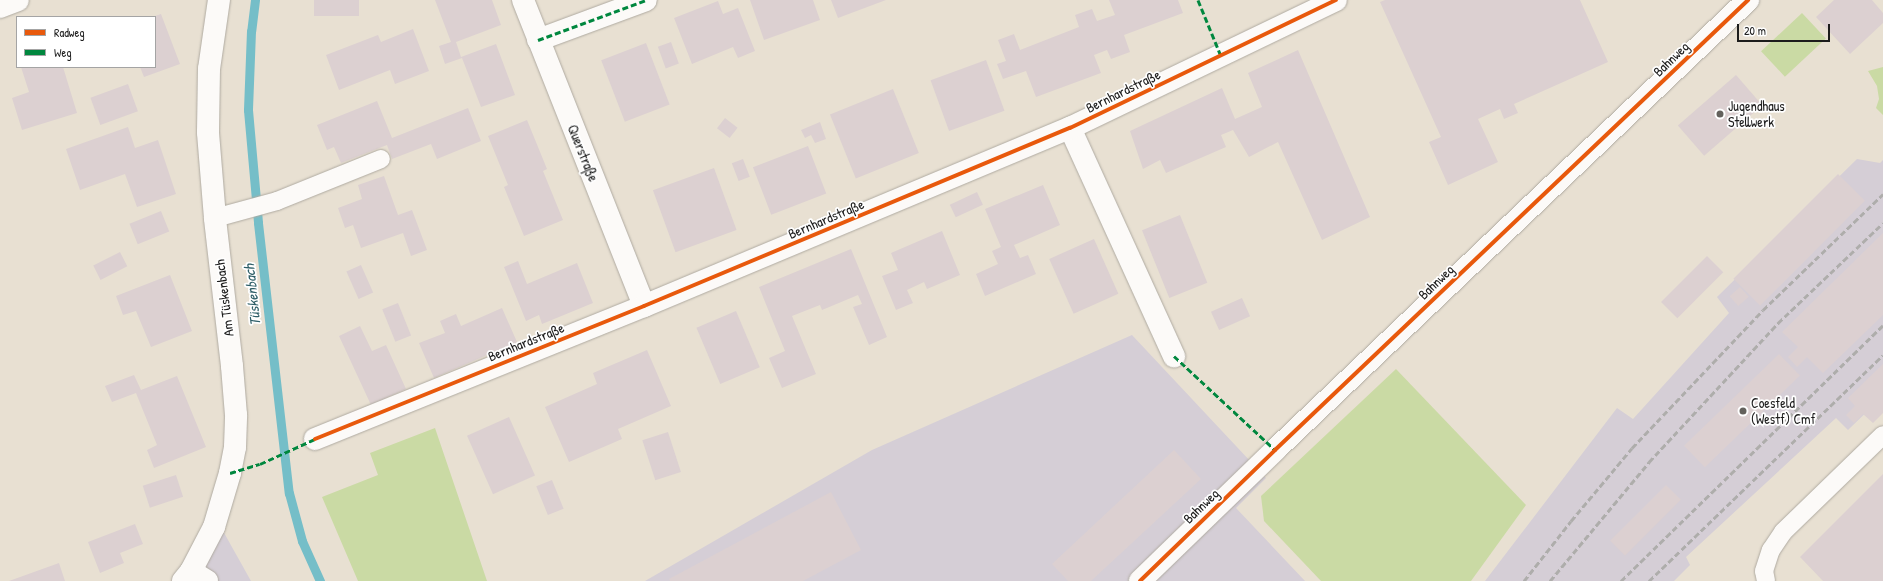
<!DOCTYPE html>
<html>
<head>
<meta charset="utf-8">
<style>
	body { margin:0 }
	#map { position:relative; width:1883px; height:581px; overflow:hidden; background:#e8e0d2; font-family:"Patrick Hand",sans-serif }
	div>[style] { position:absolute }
	.industrial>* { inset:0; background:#d5ced6 }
	.green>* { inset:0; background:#cadaa4; transform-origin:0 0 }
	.stream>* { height:9px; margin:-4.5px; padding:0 4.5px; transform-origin:4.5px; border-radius:4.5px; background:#75bec8 }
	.building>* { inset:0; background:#dcd0d1; transform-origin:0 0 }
	.roads { filter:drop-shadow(0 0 1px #afaaa1) drop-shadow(0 0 1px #afaaa1) }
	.lane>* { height:18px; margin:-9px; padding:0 9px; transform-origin:9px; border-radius:9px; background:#fcfaf8 }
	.street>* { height:22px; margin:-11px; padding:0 11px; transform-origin:11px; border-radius:11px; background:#fcfaf8 }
	.rail>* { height:3px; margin-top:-1.5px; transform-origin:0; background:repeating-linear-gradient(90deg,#aeadab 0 6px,transparent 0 9px) }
	.quiet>* { height:3px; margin-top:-1.5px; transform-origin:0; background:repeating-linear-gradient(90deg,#00873e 0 6px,transparent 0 9px) }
	.cycleway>* { height:4px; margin:-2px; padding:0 2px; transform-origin:2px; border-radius:2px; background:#e8590c }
	.dots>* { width:11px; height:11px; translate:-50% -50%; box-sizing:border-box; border:2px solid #fff; border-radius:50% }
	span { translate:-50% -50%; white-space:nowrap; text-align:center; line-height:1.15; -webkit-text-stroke:3.5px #fff; paint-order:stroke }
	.street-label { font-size:14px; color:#1c1c1c }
	.poi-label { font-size:14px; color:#1c1c1c }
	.left { translate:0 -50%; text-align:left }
	.water-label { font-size:15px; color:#2e5e67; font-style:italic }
	.legend { position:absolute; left:16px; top:16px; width:140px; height:52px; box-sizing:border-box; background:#fff; border:1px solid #a4a4a4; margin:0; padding:5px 7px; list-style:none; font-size:12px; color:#1c1c1c }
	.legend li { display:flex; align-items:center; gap:8px; height:20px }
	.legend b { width:20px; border:1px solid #a4a4a4 }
	.scale { position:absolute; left:1737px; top:24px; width:93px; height:18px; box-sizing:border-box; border:2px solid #1c1c1c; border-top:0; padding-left:5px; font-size:12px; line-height:14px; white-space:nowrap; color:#1c1c1c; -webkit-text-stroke:3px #fff; paint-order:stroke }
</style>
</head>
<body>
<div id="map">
	<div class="industrial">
		<i style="clip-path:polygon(1857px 159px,1880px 163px,1883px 160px,1883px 396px,1848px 430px,1836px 418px,1686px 557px,1690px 565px,1674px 581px,1485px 581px,1617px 408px,1633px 419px,1729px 313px,1717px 297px)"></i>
		<i style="clip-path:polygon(1132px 335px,1266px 478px,1236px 508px,1305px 581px,645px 581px,872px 450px)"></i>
		<i style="clip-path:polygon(223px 531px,251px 581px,173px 581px)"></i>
	</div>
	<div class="green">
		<i style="left:1802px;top:13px;width:35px;height:56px;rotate:47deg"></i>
		<i style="clip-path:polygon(1883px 67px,1883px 115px,1876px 108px,1879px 99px,1877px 86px,1868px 71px)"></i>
		<i style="clip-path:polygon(1396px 369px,1526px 505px,1471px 581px,1321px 581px,1264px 521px,1261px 496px)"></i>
		<i style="clip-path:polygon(435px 428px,487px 581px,358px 581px,322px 497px,378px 475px,370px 453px)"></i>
	</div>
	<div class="stream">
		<i style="left:255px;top:0;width:31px;rotate:97deg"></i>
		<i style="left:251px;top:31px;width:79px;rotate:92.2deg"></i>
		<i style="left:248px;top:110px;width:113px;rotate:84.9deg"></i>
		<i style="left:258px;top:223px;width:272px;rotate:83.5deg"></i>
		<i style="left:289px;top:493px;width:50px;rotate:74.8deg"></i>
		<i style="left:302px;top:541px;width:44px;rotate:65.8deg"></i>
	</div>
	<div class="building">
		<i style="left:314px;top:0;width:45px;height:16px"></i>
		<i style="clip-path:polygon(435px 0,492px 0,501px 25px,456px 42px,461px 57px,496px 44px,515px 95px,481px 107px,462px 58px,445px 64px,439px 46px,451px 42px)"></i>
		<i style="clip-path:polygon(750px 0,813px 0,820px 20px,764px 40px)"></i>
		<i style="clip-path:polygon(831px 0,886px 0,838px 18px)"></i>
		<i style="clip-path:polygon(1109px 0,1178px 0,1183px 13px,1124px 35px,1130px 52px,1111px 59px,1107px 50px,1094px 55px,1101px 73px,1036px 97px,1026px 71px,1003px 79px,997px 64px,1006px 61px,998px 40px,1014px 34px,1020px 50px,1079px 27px,1075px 15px,1092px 9px,1097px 21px,1115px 15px)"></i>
		<i style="clip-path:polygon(1385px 0,1580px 0,1608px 62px,1514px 104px,1518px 113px,1504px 119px,1500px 109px,1478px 119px,1498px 162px,1448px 185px,1429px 142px,1441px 137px,1380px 2px)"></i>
		<i style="clip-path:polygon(1834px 0,1872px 0,1883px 13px,1883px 23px,1850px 54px,1816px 17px)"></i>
		<i style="clip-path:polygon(718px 1px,723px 14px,738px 8px,755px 51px,738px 58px,733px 47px,692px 64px,674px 18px)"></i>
		<i style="clip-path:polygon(161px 14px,180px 64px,144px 77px,140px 67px,155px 67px,155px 16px)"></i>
		<i style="clip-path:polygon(413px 29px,429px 71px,395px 84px,390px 70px,339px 90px,326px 55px,378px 35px,381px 42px)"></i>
		<i style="left:671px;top:42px;width:23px;height:14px;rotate:70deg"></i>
		<i style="left:646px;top:43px;width:66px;height:48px;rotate:69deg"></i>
		<i style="clip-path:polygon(1298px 50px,1370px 217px,1322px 240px,1278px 142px,1249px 157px,1233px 130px,1221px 135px,1226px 147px,1166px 173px,1160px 160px,1143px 169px,1130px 131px,1222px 88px,1235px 119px,1262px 107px,1248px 73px)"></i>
		<i style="left:986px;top:60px;width:54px;height:59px;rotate:70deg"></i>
		<i style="clip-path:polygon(21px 67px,63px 67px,77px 113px,22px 130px,12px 98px,29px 92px)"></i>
		<i style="left:1736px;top:75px;width:40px;height:77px;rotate:49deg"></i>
		<i style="left:128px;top:84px;width:29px;height:40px;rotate:70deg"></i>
		<i style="left:893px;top:89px;width:69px;height:68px;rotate:68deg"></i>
		<i style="clip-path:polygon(377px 101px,392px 138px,468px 108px,481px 141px,437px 159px,431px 144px,392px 159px,387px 145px,341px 163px,334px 147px,327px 150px,317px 125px)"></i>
		<i style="left:725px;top:118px;width:16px;height:13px;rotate:38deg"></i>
		<i style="clip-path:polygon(527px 120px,547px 169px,543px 171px,563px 220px,524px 236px,504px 187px,508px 185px,488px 136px)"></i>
		<i style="clip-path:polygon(820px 122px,826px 139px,815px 143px,811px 135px,805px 138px,801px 130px)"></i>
		<i style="clip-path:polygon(128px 127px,135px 148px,158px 140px,176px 194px,137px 207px,125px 174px,80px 190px,66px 149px)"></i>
		<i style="left:808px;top:146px;width:51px;height:59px;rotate:69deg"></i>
		<i style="left:743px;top:159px;width:19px;height:12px;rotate:69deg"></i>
		<i style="left:714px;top:168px;width:66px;height:65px;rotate:70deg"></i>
		<i style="left:1838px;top:174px;width:38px;height:148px;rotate:45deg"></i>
		<i style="clip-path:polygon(384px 176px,398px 215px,412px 210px,427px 250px,411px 256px,403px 233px,361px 248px,353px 225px,345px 228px,338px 208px,362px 199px,358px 185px)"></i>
		<i style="clip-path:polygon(1043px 185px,1060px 225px,1014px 245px,1020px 258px,1028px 255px,1036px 274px,985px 296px,976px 274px,998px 264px,992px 251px,1001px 247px,985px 209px)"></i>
		<i style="left:977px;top:192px;width:14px;height:30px;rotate:65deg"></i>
		<i style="left:161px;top:211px;width:22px;height:34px;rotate:68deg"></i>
		<i style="left:1180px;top:215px;width:73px;height:41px;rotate:68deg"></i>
		<i style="clip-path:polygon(942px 231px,960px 275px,927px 289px,924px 282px,907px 290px,913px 303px,896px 310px,882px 276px,898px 270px,891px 253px)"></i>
		<i style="clip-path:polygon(1883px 233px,1883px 315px,1823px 373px,1807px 357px,1797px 367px,1788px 357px,1798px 347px,1782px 332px)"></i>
		<i style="left:1094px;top:239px;width:60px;height:49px;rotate:66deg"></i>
		<i style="clip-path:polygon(851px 249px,887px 337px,869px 345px,853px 307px,862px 304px,858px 295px,822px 310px,820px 305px,792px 316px,816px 374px,782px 388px,769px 358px,785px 351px,759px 287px)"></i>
		<i style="left:120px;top:252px;width:16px;height:30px;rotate:63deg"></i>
		<i style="left:1707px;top:256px;width:23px;height:65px;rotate:45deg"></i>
		<i style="clip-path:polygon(518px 261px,527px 284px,577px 263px,593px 303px,542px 324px,539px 315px,526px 321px,504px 267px)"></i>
		<i style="left:361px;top:265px;width:30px;height:16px;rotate:66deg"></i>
		<i style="clip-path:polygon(170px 275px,192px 331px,151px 347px,136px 311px,123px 315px,116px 296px)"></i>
		<i style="left:1740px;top:287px;width:13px;height:14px;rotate:48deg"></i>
		<i style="left:1242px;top:298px;width:20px;height:34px;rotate:66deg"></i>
		<i style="left:398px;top:303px;width:35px;height:17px;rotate:68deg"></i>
		<i style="clip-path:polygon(502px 308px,517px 342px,434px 378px,419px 343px,445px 333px,440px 321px,456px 314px,461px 326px)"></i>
		<i style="left:736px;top:311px;width:61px;height:43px;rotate:67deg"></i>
		<i style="clip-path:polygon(360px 326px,372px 351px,386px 345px,406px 389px,371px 405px,339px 336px)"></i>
		<i style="clip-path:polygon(647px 350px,671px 406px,618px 429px,622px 439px,569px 462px,545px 407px,597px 384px,593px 373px)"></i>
		<i style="left:1779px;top:354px;width:30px;height:132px;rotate:46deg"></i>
		<i style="clip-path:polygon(1883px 364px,1883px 413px,1873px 423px,1863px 414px,1854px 423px,1846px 415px,1855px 406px,1848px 398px)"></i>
		<i style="clip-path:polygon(134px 375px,141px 390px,177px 376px,206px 447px,154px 468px,147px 450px,157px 445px,136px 393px,112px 402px,105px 386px)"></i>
		<i style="left:509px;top:417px;width:64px;height:46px;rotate:66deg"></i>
		<i style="left:668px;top:432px;width:42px;height:27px;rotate:72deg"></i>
		<i style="clip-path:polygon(1174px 450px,1201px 479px,1091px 581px,1068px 581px,1052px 564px)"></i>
		<i style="clip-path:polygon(1883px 474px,1883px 581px,1823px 581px,1800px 557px)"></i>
		<i style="left:176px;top:475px;width:23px;height:35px;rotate:72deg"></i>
		<i style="left:552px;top:480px;width:31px;height:17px;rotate:68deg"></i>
		<i style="left:1666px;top:485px;width:21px;height:79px;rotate:45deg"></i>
		<i style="clip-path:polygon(831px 492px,861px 550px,803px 581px,670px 581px,669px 579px)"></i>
		<i style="clip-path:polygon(135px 524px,143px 544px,120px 553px,124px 563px,100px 573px,88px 542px)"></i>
		<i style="clip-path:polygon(59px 563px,65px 581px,9px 581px)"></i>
	</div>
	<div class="roads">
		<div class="lane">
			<i style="left:215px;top:218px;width:64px;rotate:-15.3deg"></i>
			<i style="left:277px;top:201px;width:112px;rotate:-22deg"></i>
			<i style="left:1766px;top:581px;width:10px;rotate:-101deg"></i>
			<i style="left:1764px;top:571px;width:22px;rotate:-72deg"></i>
			<i style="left:1771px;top:550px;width:22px;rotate:-56deg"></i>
			<i style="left:1783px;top:532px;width:139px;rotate:-44.1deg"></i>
		</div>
		<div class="street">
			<i style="left:523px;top:0;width:329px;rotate:68.4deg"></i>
			<i style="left:0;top:7px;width:19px;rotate:-21deg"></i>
			<i style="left:538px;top:40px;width:115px;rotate:-20.3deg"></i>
			<i style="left:1070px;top:128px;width:251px;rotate:65.5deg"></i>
			<i style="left:315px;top:439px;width:355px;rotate:-22deg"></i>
			<i style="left:644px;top:306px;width:462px;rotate:-22.7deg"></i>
			<i style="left:1070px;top:128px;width:295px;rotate:-25.7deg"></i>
			<i style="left:191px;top:571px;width:19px;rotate:32deg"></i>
			<i style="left:183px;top:581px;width:13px;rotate:-51deg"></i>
			<i style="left:191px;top:571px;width:50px;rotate:-62.4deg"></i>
			<i style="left:214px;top:527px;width:56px;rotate:-73.5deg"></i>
			<i style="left:230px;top:473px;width:26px;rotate:-79deg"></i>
			<i style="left:235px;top:447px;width:32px;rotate:-88deg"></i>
			<i style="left:236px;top:415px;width:49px;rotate:-94.7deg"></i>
			<i style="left:232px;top:366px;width:149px;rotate:-96.6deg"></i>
			<i style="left:215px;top:218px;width:86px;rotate:-94.7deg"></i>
			<i style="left:208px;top:132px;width:63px;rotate:-89.1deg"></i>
			<i style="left:209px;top:69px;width:70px;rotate:-81.8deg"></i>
			<i style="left:1140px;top:581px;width:188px;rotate:-44.1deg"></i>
			<i style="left:1275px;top:450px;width:653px;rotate:-43.57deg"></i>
		</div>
	</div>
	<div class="rail">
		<i style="left:1524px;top:581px;width:76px;rotate:-51.9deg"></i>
		<i style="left:1571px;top:521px;width:95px;rotate:-50.1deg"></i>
		<i style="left:1632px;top:448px;width:190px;rotate:-46.5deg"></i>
		<i style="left:1763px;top:310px;width:167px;rotate:-44deg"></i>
		<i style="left:1550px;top:581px;width:155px;rotate:-50.2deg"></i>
		<i style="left:1649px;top:462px;width:190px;rotate:-47.1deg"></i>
		<i style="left:1778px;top:323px;width:145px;rotate:-43.6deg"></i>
		<i style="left:1621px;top:581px;width:366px;rotate:-44.3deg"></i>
		<i style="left:1649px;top:581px;width:325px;rotate:-44deg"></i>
	</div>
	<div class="quiet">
		<i style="left:1198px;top:0;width:61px;rotate:67.7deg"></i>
		<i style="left:538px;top:40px;width:115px;rotate:-20.3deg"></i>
		<i style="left:1174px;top:356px;width:138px;rotate:42.9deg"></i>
		<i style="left:230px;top:473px;width:31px;rotate:-17deg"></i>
		<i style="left:260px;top:464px;width:60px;rotate:-24.4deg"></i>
	</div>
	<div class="cycleway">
		<i style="left:315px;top:439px;width:355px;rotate:-22deg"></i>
		<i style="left:644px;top:306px;width:462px;rotate:-22.7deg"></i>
		<i style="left:1070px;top:128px;width:295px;rotate:-25.7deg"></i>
		<i style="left:1140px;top:581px;width:188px;rotate:-44.1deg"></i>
		<i style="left:1275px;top:450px;width:653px;rotate:-43.57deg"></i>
	</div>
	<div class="dots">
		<i style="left:1720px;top:114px;background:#63615c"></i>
		<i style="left:1743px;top:411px;background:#63615c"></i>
	</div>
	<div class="street-label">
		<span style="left:1671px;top:59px;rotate:-44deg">Bahnweg</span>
		<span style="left:1123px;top:91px;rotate:-26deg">Bernhardstraße</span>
		<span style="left:583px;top:153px;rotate:68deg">Querstraße</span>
		<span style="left:826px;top:219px;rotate:-23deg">Bernhardstraße</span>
		<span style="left:1436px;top:282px;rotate:-44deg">Bahnweg</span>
		<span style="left:224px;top:298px;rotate:-97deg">Am Tüskenbach</span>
		<span style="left:526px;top:342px;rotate:-22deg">Bernhardstraße</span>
		<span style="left:1201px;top:506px;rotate:-44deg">Bahnweg</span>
	</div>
	<div class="poi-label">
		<span class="left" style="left:1728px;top:114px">Jugendhaus<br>Stellwerk</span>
		<span class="left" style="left:1751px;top:411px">Coesfeld<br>(Westf) Cmf</span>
	</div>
	<div class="water-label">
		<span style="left:252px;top:295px;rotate:-96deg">Tüskenbach</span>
	</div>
	<ul class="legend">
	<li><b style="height:5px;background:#e8590c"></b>Radweg</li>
	<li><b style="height:5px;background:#00873e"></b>Weg</li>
	</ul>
	<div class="scale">20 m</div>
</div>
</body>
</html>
